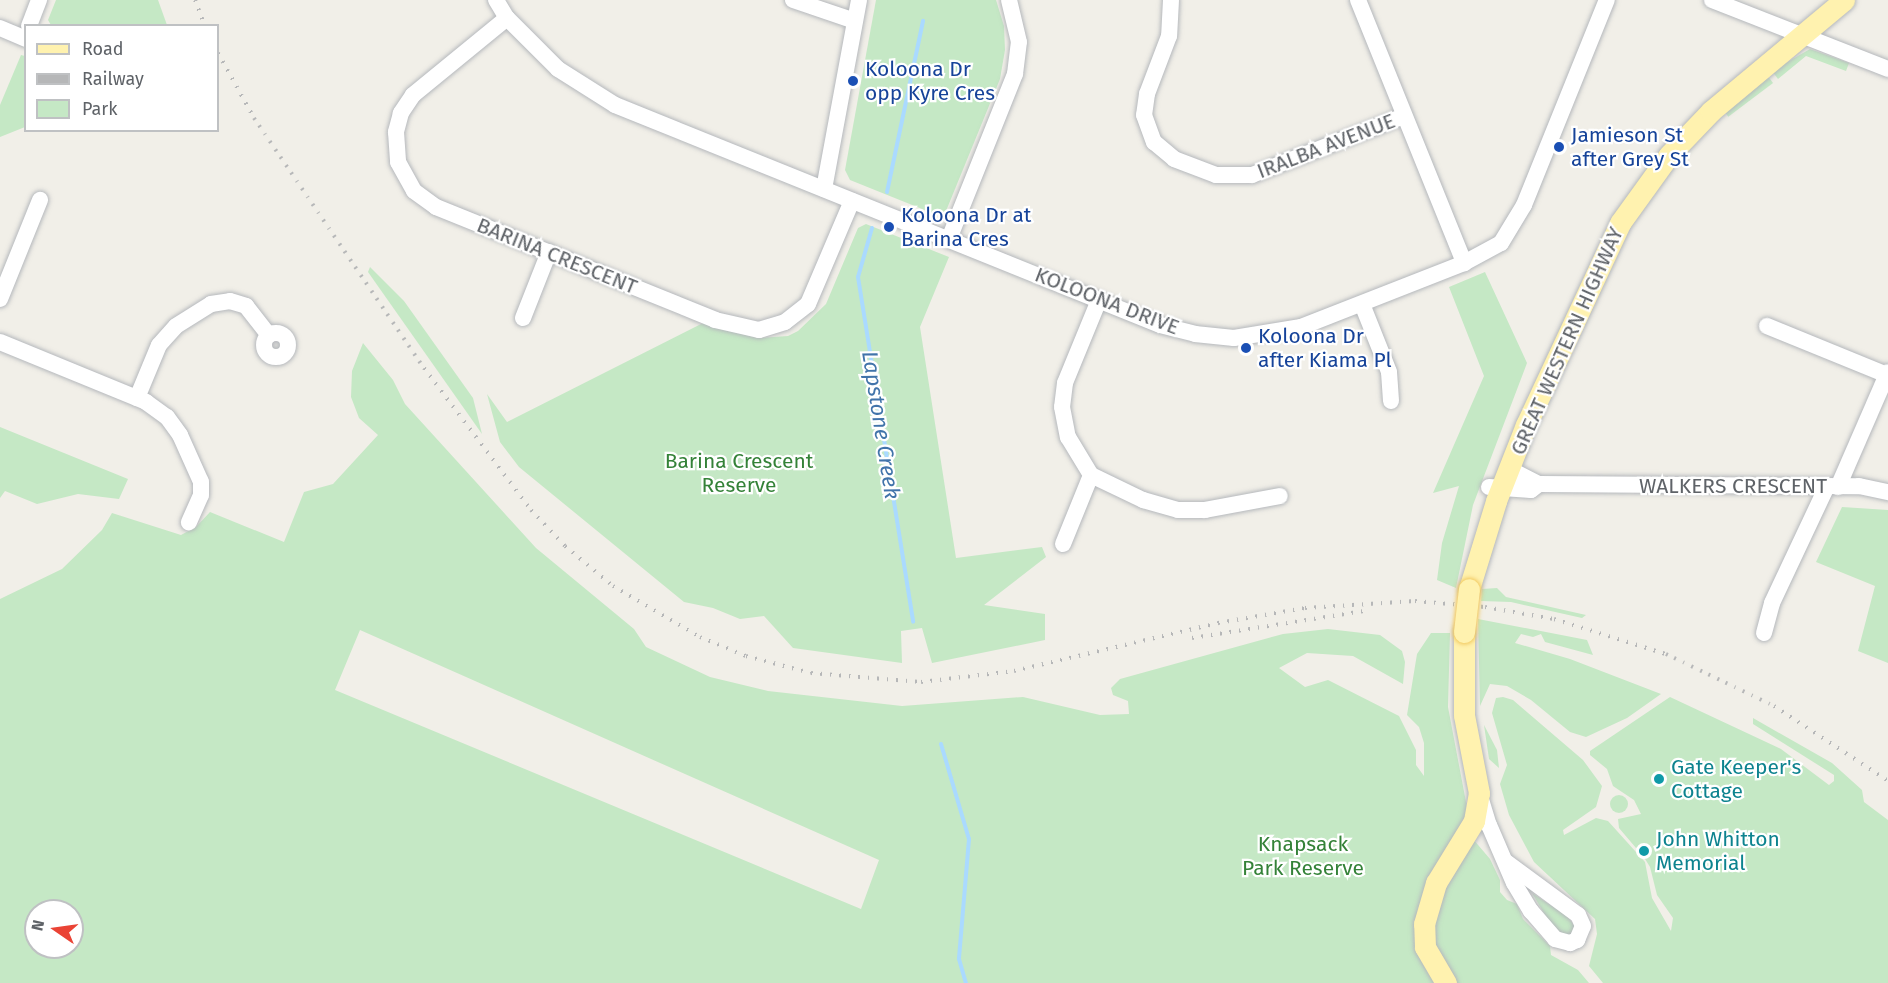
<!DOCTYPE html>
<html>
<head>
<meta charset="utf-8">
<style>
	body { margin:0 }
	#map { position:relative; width:1888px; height:983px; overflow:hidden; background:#f1efe8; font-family:"Fira Sans",sans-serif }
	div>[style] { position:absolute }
	.green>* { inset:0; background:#c5e8c5; transform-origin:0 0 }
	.round { border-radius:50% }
	.stream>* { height:4px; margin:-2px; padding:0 2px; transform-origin:2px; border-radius:2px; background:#aadaff }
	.roads { filter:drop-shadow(0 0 2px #b5b8bc) drop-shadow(0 0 2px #b5b8bc) }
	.minor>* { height:16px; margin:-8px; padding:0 8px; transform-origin:8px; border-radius:8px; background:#fff }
	.minor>.ring { margin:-8px; padding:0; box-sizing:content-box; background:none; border:16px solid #fff; border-radius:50% }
	.major>* { height:21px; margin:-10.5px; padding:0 10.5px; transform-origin:10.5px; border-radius:10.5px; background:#fff2af }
	.rail>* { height:4px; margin-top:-2px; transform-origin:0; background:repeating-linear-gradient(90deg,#b6b7b8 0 1.5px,transparent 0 9.5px) }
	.bridges { filter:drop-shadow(0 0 2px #f2c960) drop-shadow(0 0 2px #f2c960) }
	.major-bridge>* { height:21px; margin:-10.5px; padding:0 10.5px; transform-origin:10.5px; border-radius:10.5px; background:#fff2af }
	.dots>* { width:16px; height:16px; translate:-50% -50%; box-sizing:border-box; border:3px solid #fff; border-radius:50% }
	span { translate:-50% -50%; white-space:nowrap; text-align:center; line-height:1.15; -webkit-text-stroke:4.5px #fff; paint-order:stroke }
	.transit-label { font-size:21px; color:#164399 }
	.left { translate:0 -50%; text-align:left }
	.street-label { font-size:21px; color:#5f6368 }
	.park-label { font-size:21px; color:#348238 }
	.culture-label { font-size:21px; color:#0d838f }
	.water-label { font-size:22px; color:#4174aa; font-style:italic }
	.legend { position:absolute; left:24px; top:24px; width:195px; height:108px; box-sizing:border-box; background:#fff; border:2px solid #bfc1c3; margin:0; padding:8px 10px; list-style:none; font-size:18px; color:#5f6368 }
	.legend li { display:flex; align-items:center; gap:12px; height:30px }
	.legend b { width:30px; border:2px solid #bfc1c3 }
	.north { position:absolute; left:24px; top:899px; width:60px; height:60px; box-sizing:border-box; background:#fff; border:2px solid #bfc1c3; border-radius:50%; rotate:283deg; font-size:16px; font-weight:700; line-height:24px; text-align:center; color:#5f6368 }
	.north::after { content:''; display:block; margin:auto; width:21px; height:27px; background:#ea4335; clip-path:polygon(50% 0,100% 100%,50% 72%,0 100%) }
</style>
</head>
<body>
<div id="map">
	<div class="green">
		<i style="clip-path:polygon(56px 0,158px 0,167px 25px,51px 25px,48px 20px)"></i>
		<i style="clip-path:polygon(876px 0,996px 0,1004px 26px,1005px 50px,1000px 79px,946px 211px,937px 215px,850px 180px,845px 170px)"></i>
		<i style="clip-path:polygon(1810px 49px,1849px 63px,1846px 71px,1806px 56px,1778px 79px,1772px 71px)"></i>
		<i style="clip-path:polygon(21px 55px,25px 56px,25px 127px,0 137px,0 105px)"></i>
		<i style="left:1767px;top:75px;width:10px;height:56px;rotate:53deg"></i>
		<i style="clip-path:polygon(866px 224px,949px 257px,920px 327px,956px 558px,1042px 547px,1046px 557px,984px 605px,1045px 614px,1045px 640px,932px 663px,922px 628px,901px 631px,902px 663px,793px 648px,764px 616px,740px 619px,713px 608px,684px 602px,519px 467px,500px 442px,487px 394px,507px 422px,703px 323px,757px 338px,788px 336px,798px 331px,826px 304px,858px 228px)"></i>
		<i style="clip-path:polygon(370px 267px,404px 301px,473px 398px,482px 434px,368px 272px)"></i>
		<i style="clip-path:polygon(1485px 272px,1527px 363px,1473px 505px,1456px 588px,1437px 580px,1442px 543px,1459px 486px,1433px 493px,1484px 376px,1449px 287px)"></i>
		<i style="clip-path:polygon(evenodd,363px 343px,393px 380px,405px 404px,536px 548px,634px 629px,646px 647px,710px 677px,768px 691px,902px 706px,1023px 697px,1100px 715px,1129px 714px,1128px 701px,1113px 695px,1111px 688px,1120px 679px,1283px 634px,1328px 629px,1380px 635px,1402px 651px,1405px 662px,1403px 684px,1353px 656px,1307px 653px,1279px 668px,1305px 687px,1328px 680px,1399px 716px,1416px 750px,1416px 765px,1424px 776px,1424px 743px,1419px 727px,1407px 715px,1417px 654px,1431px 633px,1450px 633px,1448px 707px,1473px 839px,1490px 859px,1500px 880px,1500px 892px,1507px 900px,1517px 904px,1523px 919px,1550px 946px,1551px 955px,1578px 970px,1589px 983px,0 983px,0 599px,62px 569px,102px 530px,112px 513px,181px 535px,196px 527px,210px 512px,284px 542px,304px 492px,333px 484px,378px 435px,359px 418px,351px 397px,352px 371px,363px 343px,360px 630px,879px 860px,861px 909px,335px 690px,360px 630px,363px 343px,36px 911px,72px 911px,72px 947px,36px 947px,36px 911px)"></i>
		<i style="clip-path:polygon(0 427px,128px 479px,119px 499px,78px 494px,37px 504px,5px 491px,0 498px)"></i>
		<i style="clip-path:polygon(1842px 507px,1888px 510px,1888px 663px,1858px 651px,1875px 586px,1816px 562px)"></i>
		<i style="clip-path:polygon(1497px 588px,1506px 597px,1586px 615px,1582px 618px,1511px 602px,1481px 601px,1482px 589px)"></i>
		<i style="clip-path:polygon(1478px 619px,1587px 640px,1593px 655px,1545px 642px,1541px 634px,1533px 637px,1521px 634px,1515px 643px,1570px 659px,1661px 694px,1627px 718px,1586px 737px,1570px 732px,1531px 700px,1507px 686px,1490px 684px,1480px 706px)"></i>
		<i style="clip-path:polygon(1503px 697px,1513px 700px,1583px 760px,1602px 786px,1596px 807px,1563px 830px,1564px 835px,1596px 818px,1608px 821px,1645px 862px,1652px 898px,1671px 931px,1673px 918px,1657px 895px,1650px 867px,1642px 854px,1646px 850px,1642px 845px,1636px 848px,1619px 828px,1618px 819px,1641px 814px,1634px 800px,1613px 786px,1607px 769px,1590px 755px,1590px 751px,1670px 697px,1781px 749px,1829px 785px,1834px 781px,1834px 775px,1753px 724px,1753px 718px,1832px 763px,1862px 790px,1864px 802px,1888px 820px,1888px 983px,1603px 983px,1589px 966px,1597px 934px,1595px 919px,1534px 862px,1509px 815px,1500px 784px,1507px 765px,1492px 713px,1496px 698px)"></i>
		<i style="clip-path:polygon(1484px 725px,1497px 750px,1499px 768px,1489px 759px)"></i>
		<i class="round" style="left:1610px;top:795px;width:18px;height:18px"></i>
		<i style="clip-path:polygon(1532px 893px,1567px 916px,1576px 928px,1570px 936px,1554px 930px)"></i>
	</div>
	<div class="stream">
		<i style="left:887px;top:192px;width:175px;rotate:-78.1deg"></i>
		<i style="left:872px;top:228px;width:51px;rotate:105.9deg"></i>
		<i style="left:858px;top:277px;width:349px;rotate:80.9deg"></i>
		<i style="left:941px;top:744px;width:99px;rotate:73.6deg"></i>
		<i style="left:969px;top:839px;width:120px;rotate:94.8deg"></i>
		<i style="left:959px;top:959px;width:25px;rotate:74deg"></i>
	</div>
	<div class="roads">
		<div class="minor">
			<i style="left:496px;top:0;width:21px;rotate:59deg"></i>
			<i style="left:507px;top:18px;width:72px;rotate:45deg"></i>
			<i style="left:558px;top:69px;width:67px;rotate:32.3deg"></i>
			<i style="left:615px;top:105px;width:588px;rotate:21.98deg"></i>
			<i style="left:1160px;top:325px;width:36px;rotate:14deg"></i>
			<i style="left:1195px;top:334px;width:39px;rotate:6deg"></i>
			<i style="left:1234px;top:338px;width:68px;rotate:-9.3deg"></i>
			<i style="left:1301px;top:327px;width:175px;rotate:-21.4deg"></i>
			<i style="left:1464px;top:263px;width:42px;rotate:-28.4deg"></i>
			<i style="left:1501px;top:243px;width:44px;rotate:-58.8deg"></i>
			<i style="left:1524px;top:205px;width:221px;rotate:-68deg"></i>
			<i style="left:793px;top:0;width:65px;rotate:18.7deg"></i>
			<i style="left:1171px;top:0;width:36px;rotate:93deg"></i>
			<i style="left:1169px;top:36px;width:62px;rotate:110.8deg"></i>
			<i style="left:1147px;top:94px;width:21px;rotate:98deg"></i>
			<i style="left:1144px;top:115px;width:29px;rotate:70deg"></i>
			<i style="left:1154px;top:142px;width:26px;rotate:40deg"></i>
			<i style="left:1174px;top:159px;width:45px;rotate:20.9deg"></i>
			<i style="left:1216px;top:175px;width:36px"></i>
			<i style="left:1252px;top:175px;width:163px;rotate:-21.2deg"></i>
			<i style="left:1358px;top:0;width:284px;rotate:68deg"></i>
			<i style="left:1712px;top:0;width:189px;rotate:21.4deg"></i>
			<i style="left:507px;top:18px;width:122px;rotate:140.7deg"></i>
			<i style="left:413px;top:95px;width:22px;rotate:124deg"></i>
			<i style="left:401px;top:113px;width:20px;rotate:105deg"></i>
			<i style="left:396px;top:132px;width:30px;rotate:86deg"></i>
			<i style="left:398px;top:162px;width:33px;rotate:61deg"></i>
			<i style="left:414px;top:191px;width:27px;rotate:36deg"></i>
			<i style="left:436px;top:207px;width:301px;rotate:22deg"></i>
			<i style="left:715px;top:320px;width:45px;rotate:12.8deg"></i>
			<i style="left:759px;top:330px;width:27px;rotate:-17deg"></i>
			<i style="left:785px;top:322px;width:29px;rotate:-38deg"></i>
			<i style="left:808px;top:304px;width:112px;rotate:-66.9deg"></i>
			<i style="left:29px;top:26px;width:28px;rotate:-69deg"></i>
			<i style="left:0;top:28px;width:28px;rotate:23deg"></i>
			<i style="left:824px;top:189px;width:192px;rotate:-79.5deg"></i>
			<i style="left:949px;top:239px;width:178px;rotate:-68.2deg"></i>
			<i style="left:1015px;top:74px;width:32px;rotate:-83deg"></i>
			<i style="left:1019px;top:42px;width:43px;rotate:-103.4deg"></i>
			<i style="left:0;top:299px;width:107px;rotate:-68deg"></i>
			<i style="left:1099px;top:300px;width:90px;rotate:112.3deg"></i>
			<i style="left:1065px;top:383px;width:24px;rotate:97deg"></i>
			<i style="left:1062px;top:407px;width:31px;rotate:79deg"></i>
			<i style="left:1068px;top:437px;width:44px;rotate:58.8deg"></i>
			<i style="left:1091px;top:475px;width:58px;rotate:25.7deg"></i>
			<i style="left:1143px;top:500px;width:36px;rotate:16deg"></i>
			<i style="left:1178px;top:510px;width:27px"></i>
			<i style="left:1205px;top:510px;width:76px;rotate:-10.6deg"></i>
			<i style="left:1362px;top:304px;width:73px;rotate:68.3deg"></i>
			<i style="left:1389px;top:372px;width:29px;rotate:86deg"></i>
			<i style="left:523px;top:318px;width:71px;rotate:-68.5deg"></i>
			<i style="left:1767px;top:326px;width:130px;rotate:22.2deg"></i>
			<i class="ring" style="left:264px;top:333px;width:8px;height:8px"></i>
			<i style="left:0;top:342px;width:158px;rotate:22.3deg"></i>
			<i style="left:146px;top:402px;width:26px;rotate:36deg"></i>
			<i style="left:167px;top:417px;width:22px;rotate:54deg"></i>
			<i style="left:180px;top:435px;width:51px;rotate:65.9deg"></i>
			<i style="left:201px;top:482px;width:13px;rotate:90deg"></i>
			<i style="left:201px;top:495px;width:30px;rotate:114deg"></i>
			<i style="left:137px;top:398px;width:57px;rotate:-67.5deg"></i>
			<i style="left:159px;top:345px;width:25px;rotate:-48deg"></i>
			<i style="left:176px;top:326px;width:41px;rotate:-32.2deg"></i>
			<i style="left:211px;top:304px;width:19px;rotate:-9deg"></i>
			<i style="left:230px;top:301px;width:17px;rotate:17deg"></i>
			<i style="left:246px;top:306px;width:37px;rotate:52deg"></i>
			<i style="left:1509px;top:469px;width:34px;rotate:27deg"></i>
			<i style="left:1539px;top:484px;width:320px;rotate:0.4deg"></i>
			<i style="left:1859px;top:486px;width:30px;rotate:12deg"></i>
			<i style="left:1489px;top:487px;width:42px;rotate:4.1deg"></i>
			<i style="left:1531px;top:490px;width:10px;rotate:-37deg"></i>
			<i style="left:1838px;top:487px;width:125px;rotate:-66.5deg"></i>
			<i style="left:1063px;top:544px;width:74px;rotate:-67.9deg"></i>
			<i style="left:1764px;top:633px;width:31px;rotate:-75deg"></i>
			<i style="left:1772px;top:603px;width:129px;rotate:-64.8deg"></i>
			<i style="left:1479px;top:793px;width:34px;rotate:73deg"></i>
			<i style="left:1489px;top:825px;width:63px;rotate:66.7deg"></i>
			<i style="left:1514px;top:883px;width:33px;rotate:59deg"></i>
			<i style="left:1531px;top:911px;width:37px;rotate:49deg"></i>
			<i style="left:1555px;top:939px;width:16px;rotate:15deg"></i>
			<i style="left:1570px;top:943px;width:8px;rotate:-23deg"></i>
			<i style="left:1577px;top:940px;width:15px;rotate:-67deg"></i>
			<i style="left:1583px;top:926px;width:12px;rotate:-114deg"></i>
			<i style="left:1578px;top:915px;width:89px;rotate:-143.6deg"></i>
		</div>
		<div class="major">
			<i style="left:1469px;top:589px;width:92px;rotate:-72.9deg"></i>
			<i style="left:1496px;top:501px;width:82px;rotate:-68.5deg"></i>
			<i style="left:1526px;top:425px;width:223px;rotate:-65deg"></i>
			<i style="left:1620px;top:223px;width:84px;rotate:-54.2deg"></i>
			<i style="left:1669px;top:155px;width:61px;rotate:-46.3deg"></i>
			<i style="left:1711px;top:111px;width:173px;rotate:-39.8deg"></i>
			<i style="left:1446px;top:983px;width:42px;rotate:-120.3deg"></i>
			<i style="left:1425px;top:947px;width:23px;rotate:-92deg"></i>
			<i style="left:1424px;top:924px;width:43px;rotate:-73.7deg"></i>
			<i style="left:1436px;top:883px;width:73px;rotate:-58.5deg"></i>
			<i style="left:1474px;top:821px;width:28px;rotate:-80deg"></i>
			<i style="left:1479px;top:793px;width:79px;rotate:-100.9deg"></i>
			<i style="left:1464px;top:715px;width:83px;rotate:-90deg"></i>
		</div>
	</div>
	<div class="rail">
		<i style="left:195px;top:0;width:28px;rotate:69deg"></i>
		<i style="left:218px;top:53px;width:74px;rotate:61deg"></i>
		<i style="left:254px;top:118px;width:302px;rotate:55.8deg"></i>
		<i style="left:424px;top:368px;width:178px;rotate:53deg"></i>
		<i style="left:531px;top:510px;width:50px;rotate:46.6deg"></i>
		<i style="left:565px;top:546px;width:62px;rotate:39.8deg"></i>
		<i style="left:613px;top:586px;width:101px;rotate:30.4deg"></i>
		<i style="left:700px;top:637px;width:50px;rotate:22.4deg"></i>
		<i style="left:746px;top:656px;width:67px;rotate:14.7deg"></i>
		<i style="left:811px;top:673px;width:110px;rotate:4.7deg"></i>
		<i style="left:921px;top:682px;width:94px;rotate:-6.7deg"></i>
		<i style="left:1014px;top:671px;width:210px;rotate:-13.2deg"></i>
		<i style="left:1218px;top:623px;width:88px;rotate:-9.8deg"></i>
		<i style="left:1305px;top:608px;width:110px;rotate:-3.6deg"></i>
		<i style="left:1415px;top:601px;width:70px;rotate:4.9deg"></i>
		<i style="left:1485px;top:607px;width:70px;rotate:9.9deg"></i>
		<i style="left:1554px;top:619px;width:117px;rotate:17.4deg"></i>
		<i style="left:1666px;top:654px;width:120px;rotate:25.7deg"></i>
		<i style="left:1774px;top:706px;width:136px;rotate:33.3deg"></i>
		<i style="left:1192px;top:638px;width:174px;rotate:-8.9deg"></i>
	</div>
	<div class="bridges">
		<div class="major-bridge">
			<i style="left:1464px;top:632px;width:43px;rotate:-83.4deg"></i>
		</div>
	</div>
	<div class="dots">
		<i style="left:853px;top:81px;background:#1a4fb4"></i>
		<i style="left:1559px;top:147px;background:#1a4fb4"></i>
		<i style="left:889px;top:227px;background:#1a4fb4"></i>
		<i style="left:1246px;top:348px;background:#1a4fb4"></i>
		<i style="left:1659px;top:779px;background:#0f9aa8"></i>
		<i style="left:1644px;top:851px;background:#0f9aa8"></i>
	</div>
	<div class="transit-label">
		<span class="left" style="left:865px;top:81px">Koloona Dr<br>opp Kyre Cres</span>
		<span class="left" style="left:1571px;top:147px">Jamieson St<br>after Grey St</span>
		<span class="left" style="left:901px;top:227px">Koloona Dr at<br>Barina Cres</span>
		<span class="left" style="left:1258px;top:348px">Koloona Dr<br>after Kiama Pl</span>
	</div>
	<div class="street-label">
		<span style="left:1326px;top:146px;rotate:-21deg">IRALBA AVENUE</span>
		<span style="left:557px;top:256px;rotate:22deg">BARINA CRESCENT</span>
		<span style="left:1107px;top:301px;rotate:21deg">KOLOONA DRIVE</span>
		<span style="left:1567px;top:341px;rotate:-66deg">GREAT WESTERN HIGHWAY</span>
		<span style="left:1733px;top:486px">WALKERS CRESCENT</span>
	</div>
	<div class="park-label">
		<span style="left:739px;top:473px">Barina Crescent<br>Reserve</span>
		<span style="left:1303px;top:856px">Knapsack<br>Park Reserve</span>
	</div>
	<div class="culture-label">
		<span class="left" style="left:1671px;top:779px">Gate Keeper's<br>Cottage</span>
		<span class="left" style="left:1656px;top:851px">John Whitton<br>Memorial</span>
	</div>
	<div class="water-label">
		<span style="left:881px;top:425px;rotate:81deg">Lapstone Creek</span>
	</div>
	<ul class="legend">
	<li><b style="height:8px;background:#fff2af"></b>Road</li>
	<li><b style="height:8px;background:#b6b7b8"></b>Railway</li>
	<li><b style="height:16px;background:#c5e8c5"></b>Park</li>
	</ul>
	<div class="north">N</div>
</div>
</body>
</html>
